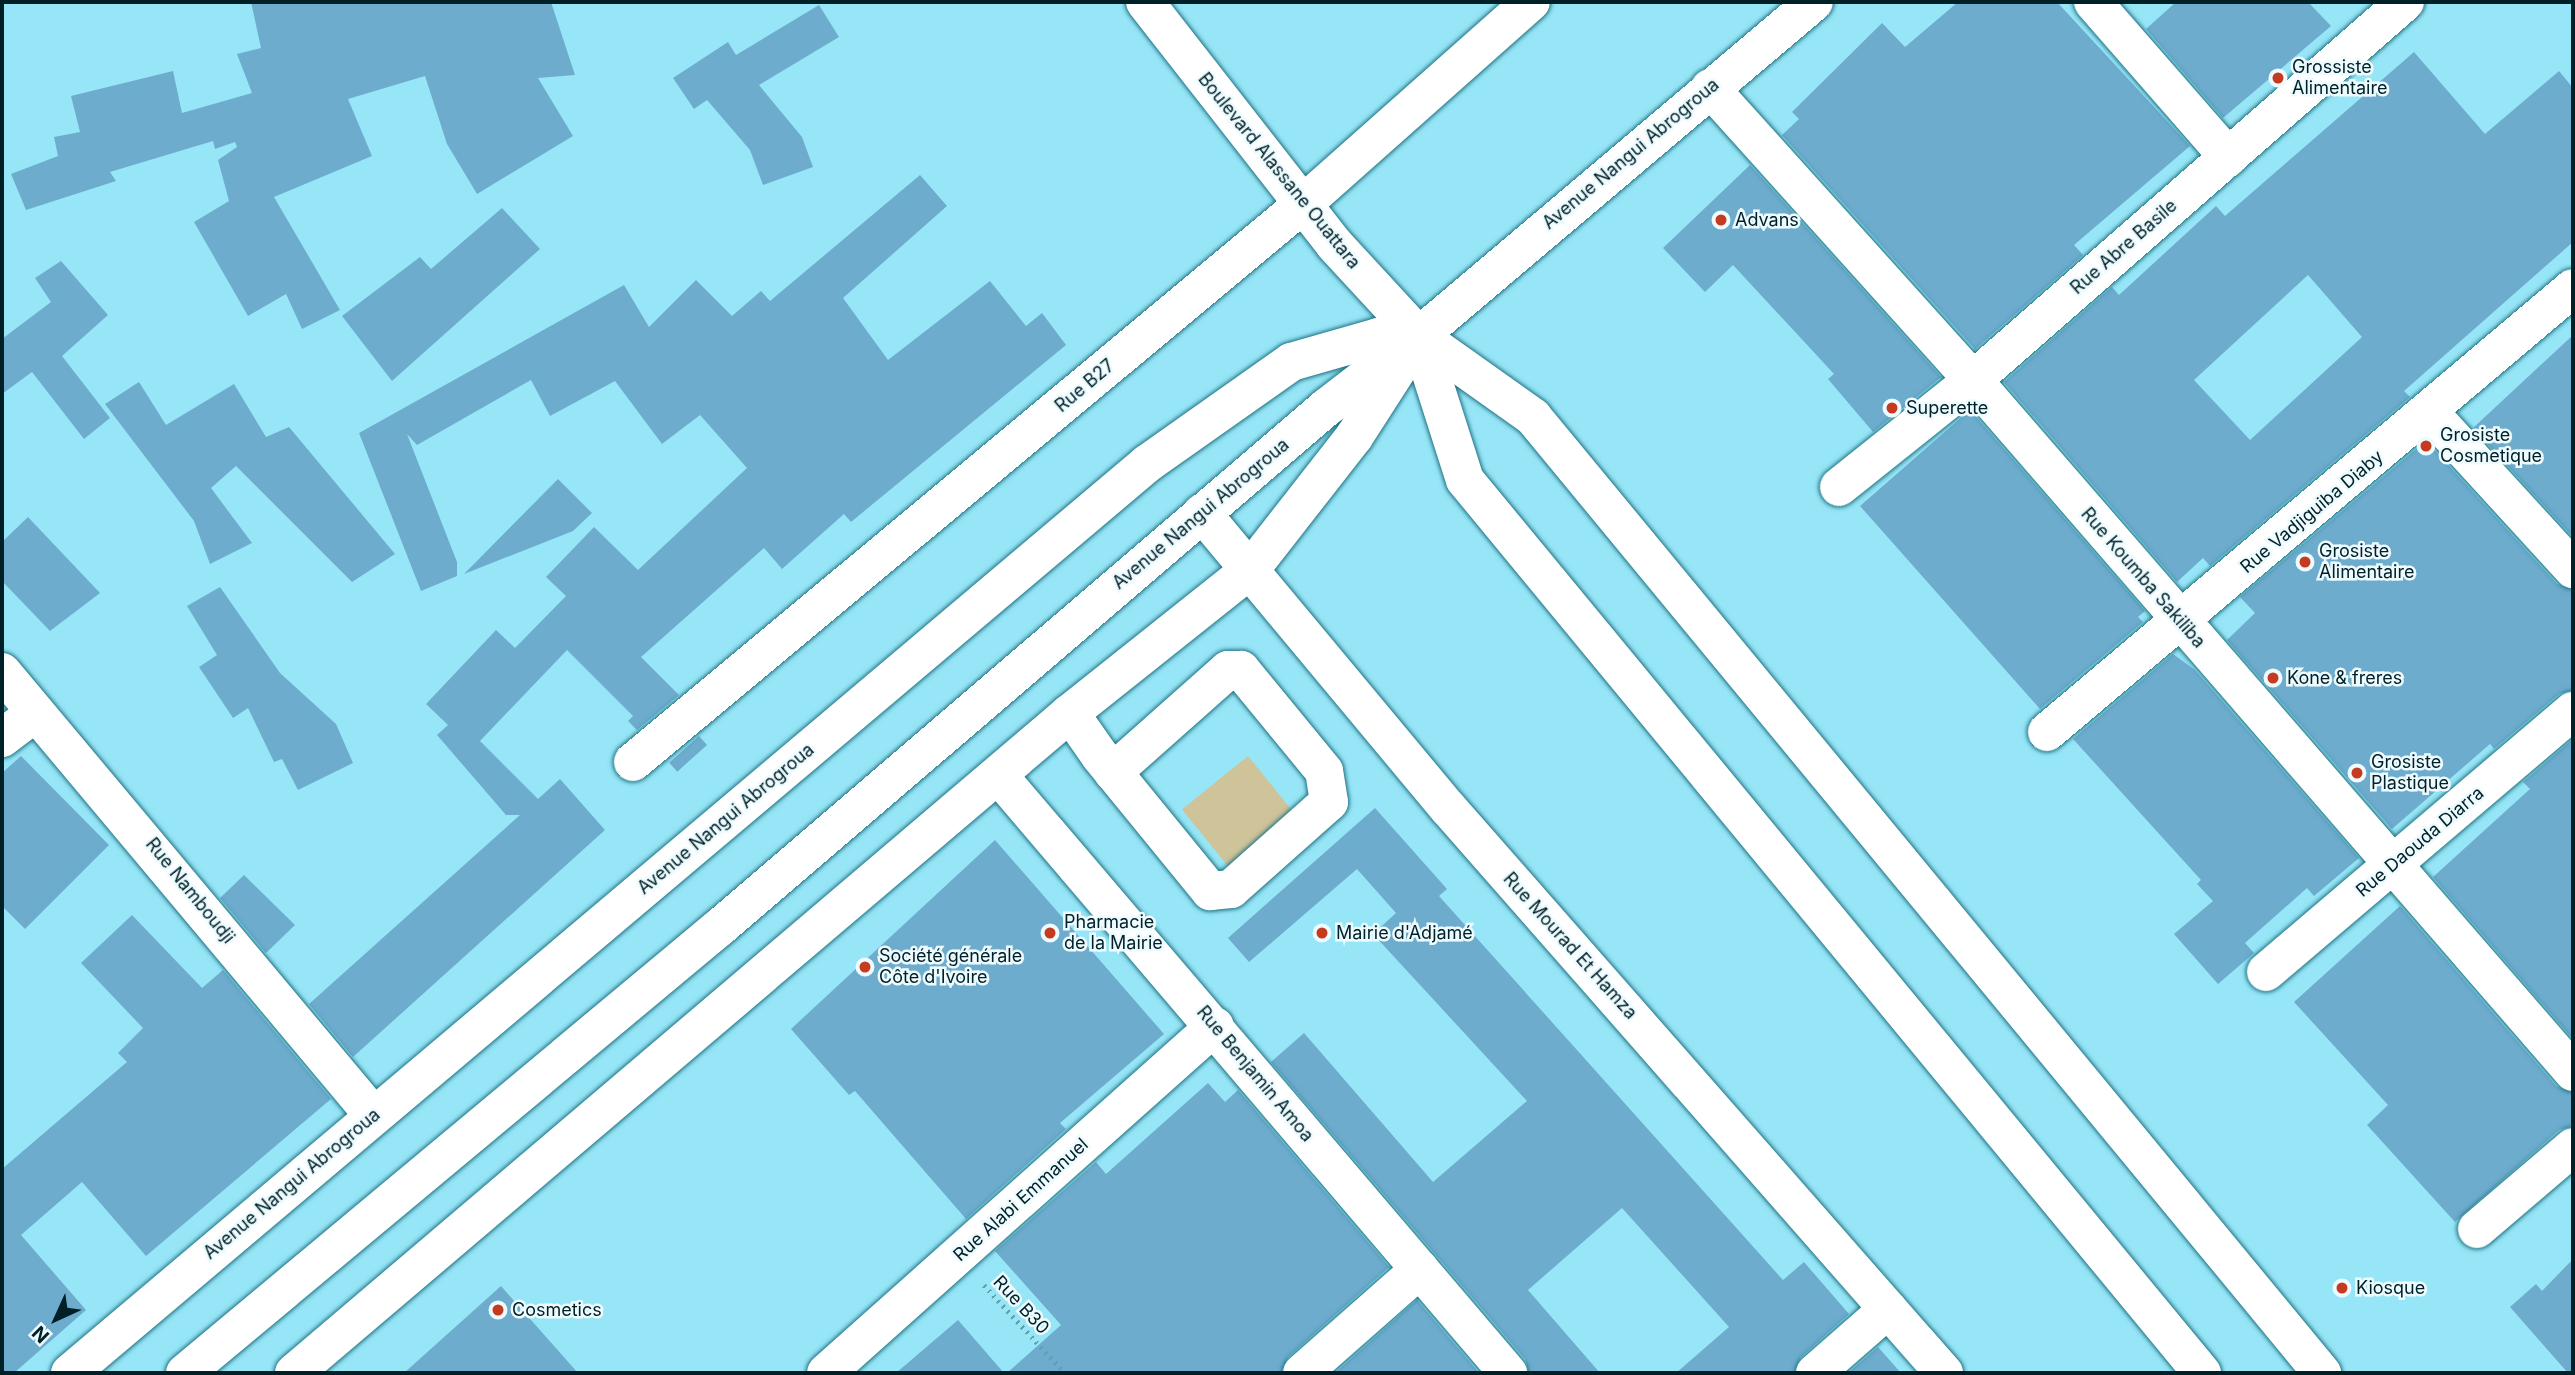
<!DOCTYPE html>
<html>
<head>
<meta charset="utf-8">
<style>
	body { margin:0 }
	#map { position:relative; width:2575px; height:1375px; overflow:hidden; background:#97e6f7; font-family:Inter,sans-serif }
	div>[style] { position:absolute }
	.green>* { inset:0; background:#cfc399; transform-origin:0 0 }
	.building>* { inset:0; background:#6eacce; transform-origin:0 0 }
	.path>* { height:4.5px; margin-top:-2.25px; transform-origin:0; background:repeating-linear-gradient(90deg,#619fac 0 2px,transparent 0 7px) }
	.roads { filter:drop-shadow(0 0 2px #1e7383) drop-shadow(0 0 2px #1e7383) }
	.minor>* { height:38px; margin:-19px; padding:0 19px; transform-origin:19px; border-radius:19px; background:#fff }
	.major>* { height:38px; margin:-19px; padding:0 19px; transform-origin:19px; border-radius:19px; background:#fff }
	.highway>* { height:38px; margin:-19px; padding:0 19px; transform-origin:19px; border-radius:19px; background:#fff }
	.dots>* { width:19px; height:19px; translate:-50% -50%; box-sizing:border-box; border:4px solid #edfbff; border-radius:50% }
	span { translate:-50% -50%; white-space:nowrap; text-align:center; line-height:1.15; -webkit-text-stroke:5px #edfbff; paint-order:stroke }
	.poi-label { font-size:18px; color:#002027 }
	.left { translate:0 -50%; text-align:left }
	.street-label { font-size:18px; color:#002027 }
	.frame { position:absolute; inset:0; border:4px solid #002027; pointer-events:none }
	.north { position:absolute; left:21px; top:1284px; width:70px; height:70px; -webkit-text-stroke:5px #edfbff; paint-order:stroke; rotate:225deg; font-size:19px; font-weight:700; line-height:28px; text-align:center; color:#002027 }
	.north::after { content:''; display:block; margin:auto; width:24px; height:32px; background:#002027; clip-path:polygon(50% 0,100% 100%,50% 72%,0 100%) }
</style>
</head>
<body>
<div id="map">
	<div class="green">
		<i style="left:1248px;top:756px;width:76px;height:85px;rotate:51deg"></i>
	</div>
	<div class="building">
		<i style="clip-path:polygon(251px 2px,551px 2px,575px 75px,538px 78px,573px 136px,477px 194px,447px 144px,425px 76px,348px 99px,372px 156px,274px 197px,340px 310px,302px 329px,286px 294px,248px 316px,194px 222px,229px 201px,218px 160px,237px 147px,235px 142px,215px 149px,213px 141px,110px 172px,116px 181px,26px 210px,11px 174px,58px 156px,54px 137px,80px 132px,71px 96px,173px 71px,182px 113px,252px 93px,237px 54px,261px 48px)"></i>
		<i style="clip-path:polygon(1958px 2px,2057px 2px,2190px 146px,2074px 245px,2083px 255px,1975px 349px,1782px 135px,1799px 119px,1792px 112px,1882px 23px,1905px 47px)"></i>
		<i style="clip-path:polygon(2176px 2px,2308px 2px,2331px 26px,2223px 118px,2146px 29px)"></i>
		<i style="clip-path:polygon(819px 5px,839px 37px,759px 85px,802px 137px,813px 167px,763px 185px,750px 150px,707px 100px,694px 109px,673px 78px,728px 42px,736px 55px)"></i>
		<i style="clip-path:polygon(evenodd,2414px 52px,2485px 134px,2559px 71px,2573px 88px,2573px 242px,2404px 391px,2410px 397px,2210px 566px,2203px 558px,2177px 582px,2004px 382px,2112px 287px,2119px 295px,2216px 206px,2225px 216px,2414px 52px,2308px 275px,2362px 337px,2250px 440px,2194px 380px,2308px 275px)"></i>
		<i style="clip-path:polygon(1750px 165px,1941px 377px,1873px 432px,1828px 379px,1834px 374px,1733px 265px,1705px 292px,1663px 248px)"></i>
		<i style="clip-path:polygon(920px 175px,947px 206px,843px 298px,888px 360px,990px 281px,1026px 326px,1042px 313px,1066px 345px,851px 522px,844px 514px,782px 569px,764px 548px,641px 657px,679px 695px,637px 730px,628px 721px,633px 716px,567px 650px,480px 741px,538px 799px,560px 779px,605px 830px,353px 1057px,309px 1004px,520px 815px,506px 815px,437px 735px,448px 725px,426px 704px,496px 630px,515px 648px,566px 596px,546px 577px,594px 527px,638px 570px,747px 468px,700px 415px,662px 444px,615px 381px,550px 416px,531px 380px,417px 445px,407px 434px,457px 562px,457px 576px,421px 591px,359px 433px,624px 285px,649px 327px,696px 280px,732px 316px,761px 291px,770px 301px)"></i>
		<i style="clip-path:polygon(502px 208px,540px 249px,392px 381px,342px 316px,420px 257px,431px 269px)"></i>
		<i style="clip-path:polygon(61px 261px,108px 315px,62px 356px,110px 418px,84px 439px,32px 372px,2px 394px,2px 339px,51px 302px,35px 278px)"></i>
		<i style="clip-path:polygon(2573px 335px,2573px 537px,2473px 428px)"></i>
		<i style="clip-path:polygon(139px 382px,166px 425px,234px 384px,266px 437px,289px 427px,395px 554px,352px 582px,236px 466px,211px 488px,252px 543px,210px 564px,194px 521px,105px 404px)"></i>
		<i style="clip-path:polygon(1970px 410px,2145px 611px,2138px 617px,2143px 622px,2040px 709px,1860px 506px)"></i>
		<i style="clip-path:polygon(2426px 441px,2557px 584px,2573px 590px,2573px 690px,2559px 694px,2494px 749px,2490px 744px,2392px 829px,2227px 640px,2255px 613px,2240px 597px)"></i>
		<i style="clip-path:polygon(558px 479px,592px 513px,573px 531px,464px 574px)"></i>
		<i style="clip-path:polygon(28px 517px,100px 593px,50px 631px,2px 581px,2px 542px)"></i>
		<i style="clip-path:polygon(220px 587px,280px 673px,336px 724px,353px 763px,298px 790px,282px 759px,274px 762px,248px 708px,233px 718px,199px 667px,217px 655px,187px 606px)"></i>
		<i style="clip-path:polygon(2173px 654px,2195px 670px,2359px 858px,2314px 896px,2307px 888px,2245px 943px,2254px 953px,2218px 984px,2174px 934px,2213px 901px,2197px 884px,2201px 880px,2073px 739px)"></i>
		<i style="left:699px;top:736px;width:12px;height:40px;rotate:48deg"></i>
		<i style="clip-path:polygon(2573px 739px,2573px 1039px,2433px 877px,2530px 789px,2523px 782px)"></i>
		<i style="clip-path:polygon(21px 756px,109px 845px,25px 929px,2px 906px,2px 773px)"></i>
		<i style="clip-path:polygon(1375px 808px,1447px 889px,1439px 896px,1783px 1280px,1804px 1262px,1849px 1314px,1801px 1357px,1794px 1373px,1676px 1373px,1729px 1327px,1622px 1208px,1528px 1290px,1600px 1373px,1529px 1373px,1525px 1359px,1271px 1062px,1304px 1033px,1433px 1182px,1527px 1101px,1373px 934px,1396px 913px,1357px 869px,1249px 962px,1228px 938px)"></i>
		<i style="clip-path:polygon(995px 840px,1164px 1034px,1060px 1123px,1066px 1129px,966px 1219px,855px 1091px,849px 1095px,791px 1029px)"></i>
		<i style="clip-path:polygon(244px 875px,295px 925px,266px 953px,220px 898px)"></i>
		<i style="clip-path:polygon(2400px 906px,2556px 1086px,2573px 1093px,2573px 1126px,2559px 1130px,2455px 1222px,2367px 1125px,2388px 1105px,2294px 1002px)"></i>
		<i style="clip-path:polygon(132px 915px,202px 988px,223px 970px,331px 1099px,146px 1256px,82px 1182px,21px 1235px,86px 1310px,14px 1373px,2px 1373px,2px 1169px,127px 1062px,118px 1053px,143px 1028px,81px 963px)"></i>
		<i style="clip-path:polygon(1208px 1083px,1225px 1102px,1238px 1090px,1389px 1267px,1288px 1357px,1281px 1373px,1007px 1373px,1061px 1325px,995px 1251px,1096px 1162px,1106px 1174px)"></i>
		<i style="clip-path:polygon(2573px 1259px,2573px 1373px,2568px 1373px,2510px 1307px,2536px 1284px,2542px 1291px)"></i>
		<i style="clip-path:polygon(501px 1286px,578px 1373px,404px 1373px)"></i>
		<i style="clip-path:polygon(1417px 1300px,1479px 1373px,1335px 1373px)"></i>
		<i style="clip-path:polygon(958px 1320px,1004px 1373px,896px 1373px)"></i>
		<i style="clip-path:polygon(1878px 1347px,1901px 1373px,1848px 1373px)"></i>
	</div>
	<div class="path">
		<i style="left:984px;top:1285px;width:120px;rotate:47.4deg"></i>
	</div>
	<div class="roads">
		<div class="minor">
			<i style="left:2093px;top:2px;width:206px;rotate:48.9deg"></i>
			<i style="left:1710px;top:88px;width:393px;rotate:48deg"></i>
			<i style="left:1973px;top:380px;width:916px;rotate:49.07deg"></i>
			<i style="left:2430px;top:413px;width:212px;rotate:47.5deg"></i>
			<i style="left:1839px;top:487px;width:171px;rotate:-38.6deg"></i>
			<i style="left:1973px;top:380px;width:574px;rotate:-41.19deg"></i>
			<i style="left:1202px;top:513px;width:384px;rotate:50.2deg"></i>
			<i style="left:1448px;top:808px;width:752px;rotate:48.72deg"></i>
			<i style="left:2px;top:672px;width:578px;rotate:50.05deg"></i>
			<i style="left:1070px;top:713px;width:52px;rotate:55.1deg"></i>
			<i style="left:1100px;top:756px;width:21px;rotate:51deg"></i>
			<i style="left:1113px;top:772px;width:154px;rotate:50.8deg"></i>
			<i style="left:1210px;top:891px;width:21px;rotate:-5deg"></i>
			<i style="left:1231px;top:889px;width:131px;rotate:-41.6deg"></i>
			<i style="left:1329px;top:802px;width:31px;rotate:-99deg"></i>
			<i style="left:1324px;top:771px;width:131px;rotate:-129.4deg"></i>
			<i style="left:1241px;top:670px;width:13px;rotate:180deg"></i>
			<i style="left:1228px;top:670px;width:154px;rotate:138.4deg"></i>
			<i style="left:2047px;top:732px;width:688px;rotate:-40.17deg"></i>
			<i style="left:2px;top:738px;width:40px;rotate:-37deg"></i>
			<i style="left:633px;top:762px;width:871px;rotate:-39.78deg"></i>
			<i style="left:1302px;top:205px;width:306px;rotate:-41.6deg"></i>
			<i style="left:999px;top:776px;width:785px;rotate:49.55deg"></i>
			<i style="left:2266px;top:972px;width:403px;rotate:-40.4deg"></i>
			<i style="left:2477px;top:1229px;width:126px;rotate:-40.5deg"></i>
			<i style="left:70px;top:1373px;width:1411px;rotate:-40.17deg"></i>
			<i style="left:1148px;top:463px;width:175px;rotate:-35.2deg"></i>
			<i style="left:1291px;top:362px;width:91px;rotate:-16deg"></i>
			<i style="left:1378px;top:337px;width:41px;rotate:-1.4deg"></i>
			<i style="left:185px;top:1373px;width:697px;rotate:-39.82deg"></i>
			<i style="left:720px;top:927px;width:799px;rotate:-40.59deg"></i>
			<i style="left:1327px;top:407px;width:116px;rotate:-37.7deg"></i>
			<i style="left:294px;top:1373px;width:1019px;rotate:-40.38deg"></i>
			<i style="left:1070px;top:713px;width:230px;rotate:-38.5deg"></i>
			<i style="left:1250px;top:570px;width:169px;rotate:-52deg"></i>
			<i style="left:1354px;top:437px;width:93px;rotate:-57.3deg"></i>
			<i style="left:826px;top:1373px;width:521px;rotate:-41.73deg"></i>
			<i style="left:1302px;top:1373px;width:157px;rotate:-41.4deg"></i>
			<i style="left:1815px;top:1373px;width:97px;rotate:-41.2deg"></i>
		</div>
		<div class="major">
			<i style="left:1145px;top:2px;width:307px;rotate:52deg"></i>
			<i style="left:1334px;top:244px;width:125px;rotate:47.3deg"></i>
			<i style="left:1419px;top:336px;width:517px;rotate:-40.22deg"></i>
		</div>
		<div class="highway">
			<i style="left:1419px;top:336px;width:140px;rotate:35.4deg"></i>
			<i style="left:1533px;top:417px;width:1240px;rotate:50.47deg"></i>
			<i style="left:1419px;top:336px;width:151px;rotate:72.3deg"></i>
			<i style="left:1465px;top:480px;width:1158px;rotate:50.47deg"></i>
		</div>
	</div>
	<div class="dots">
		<i style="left:2278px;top:78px;background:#c63b1f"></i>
		<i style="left:1721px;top:220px;background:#c63b1f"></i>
		<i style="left:1892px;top:408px;background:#c63b1f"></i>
		<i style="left:2426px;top:446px;background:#c63b1f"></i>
		<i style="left:2305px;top:562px;background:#c63b1f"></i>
		<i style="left:2273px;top:678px;background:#c63b1f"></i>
		<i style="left:2357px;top:773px;background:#c63b1f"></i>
		<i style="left:1050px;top:933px;background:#c63b1f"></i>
		<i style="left:1322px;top:933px;background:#c63b1f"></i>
		<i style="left:865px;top:967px;background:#c63b1f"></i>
		<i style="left:2342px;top:1288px;background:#c63b1f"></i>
		<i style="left:498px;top:1310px;background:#c63b1f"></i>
	</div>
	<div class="poi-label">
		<span class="left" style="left:2292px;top:78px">Grossiste<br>Alimentaire</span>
		<span class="left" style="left:1735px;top:220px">Advans</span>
		<span class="left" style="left:1906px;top:408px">Superette</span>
		<span class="left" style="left:2440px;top:446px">Grosiste<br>Cosmetique</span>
		<span class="left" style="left:2319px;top:562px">Grosiste<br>Alimentaire</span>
		<span class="left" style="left:2287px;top:678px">Kone &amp; freres</span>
		<span class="left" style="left:2371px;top:773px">Grosiste<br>Plastique</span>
		<span class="left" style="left:1064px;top:933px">Pharmacie<br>de la Mairie</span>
		<span class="left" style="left:1336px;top:933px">Mairie d'Adjamé</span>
		<span class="left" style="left:879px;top:967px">Société générale<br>Côte d'Ivoire</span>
		<span class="left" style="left:2356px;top:1288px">Kiosque</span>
		<span class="left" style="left:512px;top:1310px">Cosmetics</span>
	</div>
	<div class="street-label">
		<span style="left:1631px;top:154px;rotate:-40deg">Avenue Nangui Abrogroua</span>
		<span style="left:1279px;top:171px;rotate:51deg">Boulevard Alassane Ouattara</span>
		<span style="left:2124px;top:247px;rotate:-41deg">Rue Abre Basile</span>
		<span style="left:1085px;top:386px;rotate:-40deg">Rue B27</span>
		<span style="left:2312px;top:512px;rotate:-40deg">Rue Vadjiguiba Diaby</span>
		<span style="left:1201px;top:514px;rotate:-40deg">Avenue Nangui Abrogroua</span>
		<span style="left:2143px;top:578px;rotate:49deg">Rue Koumba Sakiliba</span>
		<span style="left:726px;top:819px;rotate:-40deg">Avenue Nangui Abrogroua</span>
		<span style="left:2420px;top:842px;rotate:-40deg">Rue Daouda Diarra</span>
		<span style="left:190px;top:891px;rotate:51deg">Rue Namboudji</span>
		<span style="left:1570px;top:946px;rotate:48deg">Rue Mourad Et Hamza</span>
		<span style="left:1255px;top:1074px;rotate:50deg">Rue Benjamin Amoa</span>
		<span style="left:292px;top:1184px;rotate:-40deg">Avenue Nangui Abrogroua</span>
		<span style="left:1021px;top:1200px;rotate:-42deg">Rue Alabi Emmanuel</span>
		<span style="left:1021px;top:1305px;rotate:47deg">Rue B30</span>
	</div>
	<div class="frame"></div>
	<div class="north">N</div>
</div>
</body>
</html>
